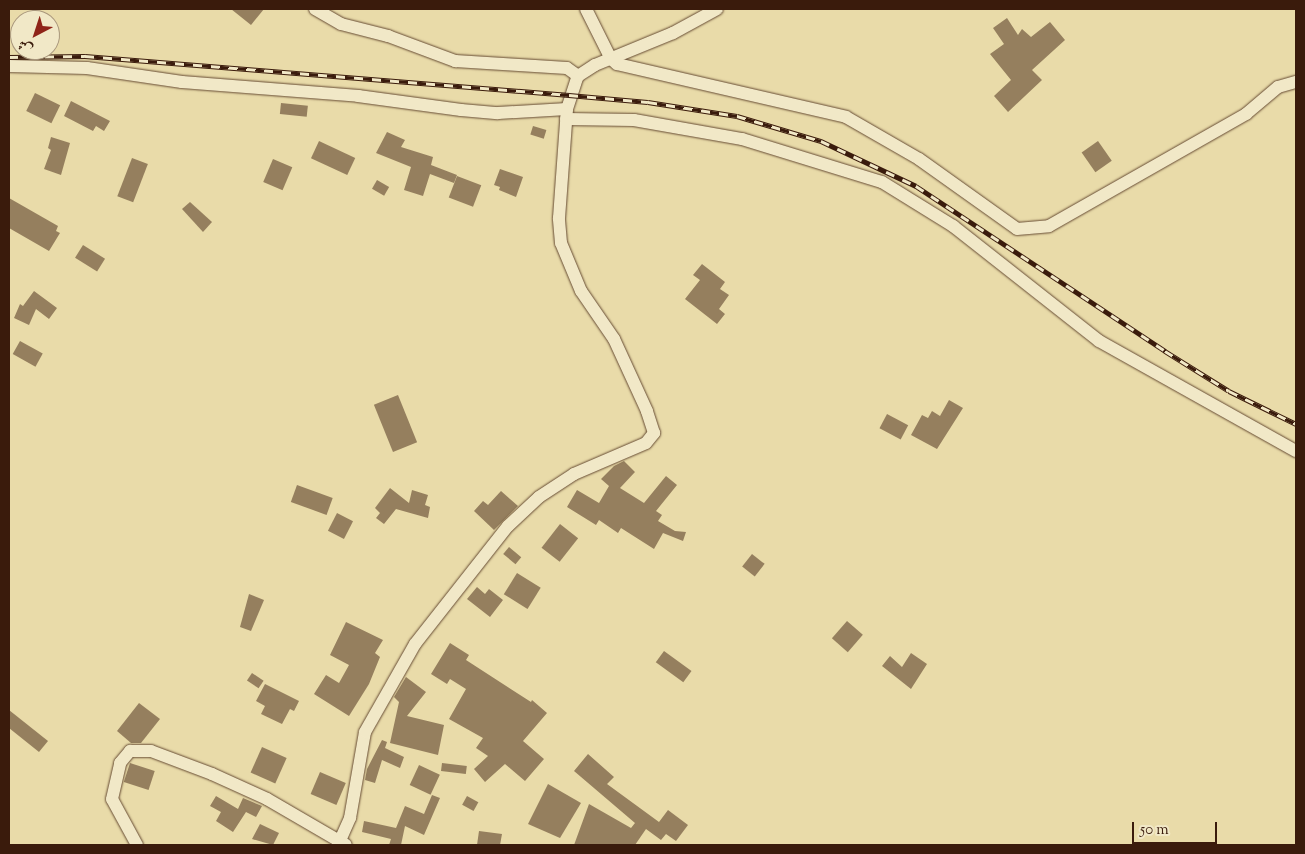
<!DOCTYPE html>
<html>
<head>
<meta charset="utf-8">
<style>
	body { margin:0 }
	#map { position:relative; width:1305px; height:854px; overflow:hidden; background:#e9dba9; font-family:"Sorts Mill Goudy",Amiri,serif }
	div>[style] { position:absolute }
	.building>* { inset:0; background:#957f5e; transform-origin:0 0 }
	.roads { filter:drop-shadow(0 0 1px #664b33) drop-shadow(0 0 1px #664b33) }
	.minor>* { height:12px; margin:-6px; padding:0 6px; transform-origin:6px; border-radius:6px; background:#f1e8c7 }
	.rail>* { height:5px; margin-top:-2.5px; transform-origin:0; background:repeating-linear-gradient(90deg,#f1e8c7 0 9px,#3a1b0c 0 18px); box-sizing:border-box; border-block:1px solid #3a1b0c }
	span { translate:-50% -50%; white-space:nowrap; text-align:center; line-height:1.15; -webkit-text-stroke:4px #f1e8c7; paint-order:stroke }
	.frame { position:absolute; inset:0; border:10px solid #3a1b0c; pointer-events:none }
	.north { position:absolute; left:10px; top:10px; width:50px; height:50px; box-sizing:border-box; background:#f1e8c7; border:1px solid #a8967c; border-radius:50%; rotate:220deg; font-size:14px; font-weight:700; line-height:20px; text-align:center; color:#3a1b0c }
	.north::after { content:''; display:block; margin:auto; width:18px; height:22px; background:#8f2418; clip-path:polygon(50% 0,100% 100%,50% 72%,0 100%) }
	.scale { position:absolute; left:1132px; top:822px; width:85px; height:22px; box-sizing:border-box; border:2px solid #3a1b0c; border-top:0; padding-left:6px; font-size:15px; line-height:18px; white-space:nowrap; color:#3a1b0c; -webkit-text-stroke:4px #f1e8c7; paint-order:stroke }
</style>
</head>
<body>
<div id="map">
	<div class="building">
		<i style="clip-path:polygon(231px 9px,264px 9px,251px 25px)"></i>
		<i style="clip-path:polygon(1007px 18px,1018px 35px,1022px 29px,1031px 37px,1050px 22px,1065px 40px,1032px 70px,1042px 80px,1008px 112px,994px 96px,1011px 80px,990px 54px,1004px 44px,993px 28px)"></i>
		<i style="left:35px;top:93px;width:28px;height:20px;rotate:26deg"></i>
		<i style="clip-path:polygon(71px 101px,110px 121px,104px 131px,96px 126px,93px 131px,64px 116px)"></i>
		<i style="left:281px;top:103px;width:27px;height:11px;rotate:6deg"></i>
		<i style="left:533px;top:126px;width:14px;height:9px;rotate:17deg"></i>
		<i style="clip-path:polygon(387px 132px,405px 140px,401px 147px,433px 157px,431px 165px,457px 175px,454px 183px,430px 174px,423px 196px,404px 190px,411px 167px,376px 153px)"></i>
		<i style="clip-path:polygon(51px 137px,70px 143px,61px 175px,44px 169px,51px 150px,48px 148px)"></i>
		<i style="left:319px;top:141px;width:40px;height:19px;rotate:25deg"></i>
		<i style="left:1098px;top:141px;width:24px;height:20px;rotate:55deg"></i>
		<i style="left:132px;top:158px;width:17px;height:41px;rotate:21deg"></i>
		<i style="left:273px;top:159px;width:21px;height:25px;rotate:23deg"></i>
		<i style="clip-path:polygon(500px 169px,523px 177px,516px 197px,499px 190px,500px 187px,494px 185px)"></i>
		<i style="left:457px;top:176px;width:26px;height:23px;rotate:21deg"></i>
		<i style="left:377px;top:180px;width:14px;height:10px;rotate:30deg"></i>
		<i style="clip-path:polygon(9px 198px,58px 226px,56px 231px,60px 233px,49px 251px,9px 228px)"></i>
		<i style="clip-path:polygon(190px 202px,212px 222px,203px 232px,182px 209px)"></i>
		<i style="left:83px;top:245px;width:26px;height:15px;rotate:32deg"></i>
		<i style="clip-path:polygon(702px 264px,725px 282px,720px 289px,729px 295px,719px 309px,725px 314px,717px 324px,685px 299px,700px 280px,693px 275px)"></i>
		<i style="clip-path:polygon(34px 291px,57px 308px,49px 319px,36px 309px,29px 325px,14px 318px,20px 304px,23px 306px)"></i>
		<i style="left:20px;top:341px;width:26px;height:15px;rotate:29deg"></i>
		<i style="left:398px;top:395px;width:51px;height:26px;rotate:68deg"></i>
		<i style="clip-path:polygon(949px 400px,963px 408px,937px 449px,911px 435px,922px 415px,928px 418px,932px 411px,940px 416px)"></i>
		<i style="left:887px;top:414px;width:24px;height:16px;rotate:28deg"></i>
		<i style="clip-path:polygon(624px 461px,635px 472px,620px 488px,644px 503px,666px 476px,677px 485px,656px 511px,662px 515px,658px 521px,675px 531px,686px 532px,683px 541px,663px 533px,654px 549px,621px 528px,618px 533px,599px 520px,596px 525px,567px 507px,577px 490px,599px 503px,609px 486px,601px 479px,614px 466px)"></i>
		<i style="left:297px;top:485px;width:38px;height:18px;rotate:20deg"></i>
		<i style="clip-path:polygon(390px 488px,409px 503px,412px 490px,428px 495px,425px 505px,430px 507px,428px 518px,396px 509px,384px 524px,376px 518px,380px 513px,375px 508px)"></i>
		<i style="clip-path:polygon(501px 491px,518px 506px,494px 530px,474px 511px,483px 501px,488px 505px)"></i>
		<i style="left:337px;top:513px;width:18px;height:20px;rotate:27deg"></i>
		<i style="left:560px;top:524px;width:23px;height:30px;rotate:38deg"></i>
		<i style="left:509px;top:547px;width:16px;height:9px;rotate:40deg"></i>
		<i style="left:752px;top:554px;width:16px;height:16px;rotate:38deg"></i>
		<i style="left:517px;top:573px;width:28px;height:25px;rotate:32deg"></i>
		<i style="clip-path:polygon(477px 587px,485px 594px,489px 589px,503px 600px,490px 617px,467px 599px)"></i>
		<i style="clip-path:polygon(249px 594px,264px 600px,251px 631px,240px 627px)"></i>
		<i style="left:847px;top:621px;width:21px;height:23px;rotate:41deg"></i>
		<i style="clip-path:polygon(346px 622px,383px 640px,375px 653px,380px 657px,369px 684px,349px 716px,314px 694px,326px 675px,339px 683px,349px 665px,330px 655px)"></i>
		<i style="clip-path:polygon(450px 643px,469px 655px,466px 660px,531px 702px,532px 700px,547px 713px,523px 741px,544px 759px,525px 781px,505px 764px,485px 782px,474px 769px,488px 756px,476px 748px,483px 738px,449px 719px,466px 689px,450px 679px,447px 684px,431px 674px)"></i>
		<i style="left:664px;top:651px;width:34px;height:14px;rotate:36deg"></i>
		<i style="clip-path:polygon(911px 653px,927px 664px,911px 689px,882px 666px,890px 656px,902px 667px)"></i>
		<i style="left:252px;top:673px;width:14px;height:9px;rotate:34deg"></i>
		<i style="clip-path:polygon(406px 677px,426px 692px,407px 716px,444px 725px,438px 755px,390px 743px,399px 702px,394px 697px)"></i>
		<i style="clip-path:polygon(265px 684px,299px 701px,294px 711px,290px 709px,282px 724px,261px 714px,265px 706px,256px 701px)"></i>
		<i style="clip-path:polygon(139px 703px,160px 719px,141px 743px,131px 743px,117px 731px)"></i>
		<i style="clip-path:polygon(9px 710px,48px 741px,39px 752px,9px 728px)"></i>
		<i style="clip-path:polygon(382px 740px,387px 742px,385px 748px,404px 757px,400px 768px,382px 760px,375px 783px,365px 780px,367px 769px)"></i>
		<i style="left:262px;top:747px;width:27px;height:28px;rotate:24deg"></i>
		<i style="clip-path:polygon(588px 754px,614px 777px,607px 784px,659px 822px,668px 810px,688px 825px,676px 841px,666px 834px,661px 840px,646px 829px,635px 845px,574px 845px,589px 804px,631px 828px,635px 823px,574px 771px)"></i>
		<i style="left:130px;top:763px;width:26px;height:20px;rotate:18deg"></i>
		<i style="left:442px;top:763px;width:25px;height:8px;rotate:7deg"></i>
		<i style="left:419px;top:765px;width:23px;height:22px;rotate:25deg"></i>
		<i style="left:320px;top:772px;width:28px;height:24px;rotate:23deg"></i>
		<i style="clip-path:polygon(548px 784px,581px 803px,560px 838px,528px 824px)"></i>
		<i style="clip-path:polygon(432px 795px,440px 798px,424px 835px,405px 826px,401px 845px,389px 845px,391px 839px,362px 832px,364px 821px,396px 828px,405px 806px,424px 814px)"></i>
		<i style="clip-path:polygon(216px 796px,238px 809px,243px 798px,262px 806px,256px 817px,246px 812px,233px 832px,216px 821px,221px 812px,210px 806px)"></i>
		<i style="left:467px;top:796px;width:13px;height:10px;rotate:29deg"></i>
		<i style="clip-path:polygon(260px 824px,279px 833px,273px 845px,252px 839px)"></i>
		<i style="clip-path:polygon(479px 831px,502px 834px,500px 845px,477px 845px)"></i>
	</div>
	<div class="roads">
		<div class="minor">
			<i style="left:315px;top:9px;width:30px;rotate:30deg"></i>
			<i style="left:341px;top:24px;width:49px;rotate:14.3deg"></i>
			<i style="left:388px;top:36px;width:72px;rotate:20.5deg"></i>
			<i style="left:455px;top:61px;width:112px;rotate:3.6deg"></i>
			<i style="left:567px;top:68px;width:14px;rotate:36deg"></i>
			<i style="left:586px;top:9px;width:56px;rotate:63.4deg"></i>
			<i style="left:611px;top:59px;width:8px;rotate:40deg"></i>
			<i style="left:617px;top:64px;width:235px;rotate:13deg"></i>
			<i style="left:846px;top:117px;width:84px;rotate:29.9deg"></i>
			<i style="left:919px;top:159px;width:120px;rotate:35.5deg"></i>
			<i style="left:1017px;top:229px;width:32px;rotate:-5deg"></i>
			<i style="left:1049px;top:226px;width:227px;rotate:-29.6deg"></i>
			<i style="left:1246px;top:114px;width:42px;rotate:-40.2deg"></i>
			<i style="left:1278px;top:87px;width:19px;rotate:-16deg"></i>
			<i style="left:9px;top:66px;width:78px;rotate:1.5deg"></i>
			<i style="left:87px;top:68px;width:96px;rotate:8.4deg"></i>
			<i style="left:182px;top:82px;width:177px;rotate:4.5deg"></i>
			<i style="left:358px;top:96px;width:104px;rotate:7.7deg"></i>
			<i style="left:461px;top:110px;width:37px;rotate:5deg"></i>
			<i style="left:498px;top:113px;width:69px;rotate:-3.3deg"></i>
			<i style="left:566px;top:119px;width:68px;rotate:0.8deg"></i>
			<i style="left:634px;top:120px;width:110px;rotate:10deg"></i>
			<i style="left:742px;top:139px;width:146px;rotate:17.1deg"></i>
			<i style="left:882px;top:182px;width:84px;rotate:31.8deg"></i>
			<i style="left:953px;top:226px;width:186px;rotate:38.2deg"></i>
			<i style="left:1099px;top:341px;width:226px;rotate:29.2deg"></i>
			<i style="left:137px;top:845px;width:52px;rotate:-118.5deg"></i>
			<i style="left:112px;top:799px;width:37px;rotate:-77deg"></i>
			<i style="left:120px;top:763px;width:16px;rotate:-50deg"></i>
			<i style="left:130px;top:751px;width:21px"></i>
			<i style="left:151px;top:751px;width:65px;rotate:20.7deg"></i>
			<i style="left:212px;top:774px;width:60px;rotate:24.4deg"></i>
			<i style="left:267px;top:799px;width:91px;rotate:30.2deg"></i>
			<i style="left:338px;top:845px;width:30px;rotate:-66deg"></i>
			<i style="left:350px;top:818px;width:87px;rotate:-80.1deg"></i>
			<i style="left:365px;top:732px;width:101px;rotate:-60.4deg"></i>
			<i style="left:415px;top:644px;width:150px;rotate:-51.8deg"></i>
			<i style="left:508px;top:526px;width:42px;rotate:-43.1deg"></i>
			<i style="left:539px;top:497px;width:42px;rotate:-33.3deg"></i>
			<i style="left:574px;top:474px;width:78px;rotate:-23.3deg"></i>
			<i style="left:646px;top:443px;width:13px;rotate:-51deg"></i>
			<i style="left:654px;top:433px;width:23px;rotate:-108deg"></i>
			<i style="left:647px;top:411px;width:79px;rotate:-114.6deg"></i>
			<i style="left:614px;top:339px;width:58px;rotate:-124.5deg"></i>
			<i style="left:581px;top:291px;width:52px;rotate:-112.6deg"></i>
			<i style="left:561px;top:243px;width:25px;rotate:-95deg"></i>
			<i style="left:559px;top:218px;width:109px;rotate:-85.8deg"></i>
			<i style="left:567px;top:109px;width:35px;rotate:-72deg"></i>
			<i style="left:578px;top:76px;width:20px;rotate:-33deg"></i>
			<i style="left:595px;top:65px;width:84px;rotate:-22.3deg"></i>
			<i style="left:673px;top:33px;width:50px;rotate:-28.6deg"></i>
		</div>
	</div>
	<div class="rail">
		<i style="left:9px;top:57px;width:76px;rotate:-0.8deg"></i>
		<i style="left:85px;top:56px;width:486px;rotate:4.6deg"></i>
		<i style="left:569px;top:95px;width:79px;rotate:5.1deg"></i>
		<i style="left:648px;top:102px;width:90px;rotate:8.9deg"></i>
		<i style="left:737px;top:116px;width:88px;rotate:16.6deg"></i>
		<i style="left:821px;top:141px;width:105px;rotate:25.3deg"></i>
		<i style="left:916px;top:186px;width:299px;rotate:33.5deg"></i>
		<i style="left:1165px;top:351px;width:75px;rotate:32deg"></i>
		<i style="left:1229px;top:391px;width:75px;rotate:26.2deg"></i>
	</div>
	<div class="frame"></div>
	<div class="north">ش</div>
	<div class="scale">50 m</div>
</div>
</body>
</html>
